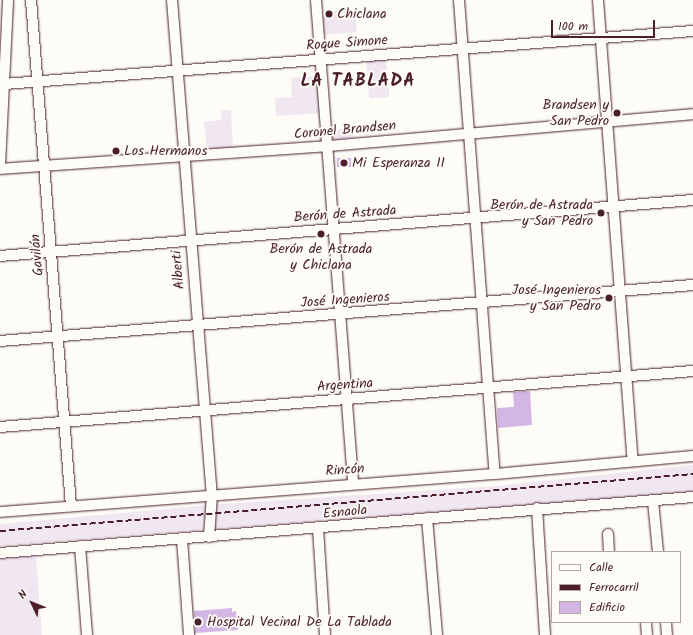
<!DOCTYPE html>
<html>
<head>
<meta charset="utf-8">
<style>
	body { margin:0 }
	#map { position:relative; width:693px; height:635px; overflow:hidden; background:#fdfcf7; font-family:Kalam,sans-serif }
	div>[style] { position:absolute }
	.built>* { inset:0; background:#f0e7f1; transform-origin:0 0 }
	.building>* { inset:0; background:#d3b6e4; transform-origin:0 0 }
	.roads { filter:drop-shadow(0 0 1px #4a1f2b) drop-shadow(0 0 1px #4a1f2b) }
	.minor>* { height:10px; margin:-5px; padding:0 5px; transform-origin:5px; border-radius:5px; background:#fdfcf7 }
	.rail>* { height:2px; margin-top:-1px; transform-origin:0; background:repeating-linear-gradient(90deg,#4a1f2b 0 6px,transparent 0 9px) }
	.dots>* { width:11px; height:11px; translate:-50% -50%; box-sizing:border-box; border:2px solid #fdfcf7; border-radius:50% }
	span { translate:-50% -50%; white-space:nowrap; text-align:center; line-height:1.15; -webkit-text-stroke:3.5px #fdfcf7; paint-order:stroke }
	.poi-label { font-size:14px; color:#4a1f2b }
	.left { translate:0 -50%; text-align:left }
	.right { translate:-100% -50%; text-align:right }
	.street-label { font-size:14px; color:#4a1f2b }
	.district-label { font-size:18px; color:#4a1f2b; font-weight:700; letter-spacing:1px }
	.legend { position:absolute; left:551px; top:551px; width:130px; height:72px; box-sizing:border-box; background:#fdfcf7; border:1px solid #b5a4a5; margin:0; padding:5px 7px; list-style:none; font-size:12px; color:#4a1f2b }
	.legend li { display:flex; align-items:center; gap:8px; height:20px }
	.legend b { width:20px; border:1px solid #b5a4a5 }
	.north { position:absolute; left:12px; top:583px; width:40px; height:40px; -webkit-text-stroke:3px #fdfcf7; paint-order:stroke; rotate:313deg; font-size:11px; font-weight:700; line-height:16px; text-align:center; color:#4a1f2b }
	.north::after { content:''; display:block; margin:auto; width:14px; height:18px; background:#4a1f2b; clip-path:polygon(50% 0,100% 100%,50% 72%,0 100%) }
	.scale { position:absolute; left:551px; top:20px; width:104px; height:18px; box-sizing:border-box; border:2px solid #4a1f2b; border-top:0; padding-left:5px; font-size:12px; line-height:14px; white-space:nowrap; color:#4a1f2b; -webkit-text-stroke:3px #fdfcf7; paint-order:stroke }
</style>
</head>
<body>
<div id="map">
	<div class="built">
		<i style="left:355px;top:9px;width:23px;height:35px;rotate:85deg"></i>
		<i style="left:386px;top:59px;width:38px;height:20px;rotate:85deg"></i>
		<i style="clip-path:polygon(319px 76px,321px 113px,276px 116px,275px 98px,292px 97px,291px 78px)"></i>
		<i style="clip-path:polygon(221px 110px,231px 110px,233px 150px,207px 152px,204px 122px,222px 120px)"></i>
		<i style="clip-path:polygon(353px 128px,354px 140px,331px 140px,329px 131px)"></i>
		<i style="clip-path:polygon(693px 465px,693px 492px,0 546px,0 524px,222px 504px,496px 486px)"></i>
		<i style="clip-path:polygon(36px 555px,42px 635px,0 635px,0 558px)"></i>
	</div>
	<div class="building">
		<i style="left:351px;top:158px;width:9px;height:14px;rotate:90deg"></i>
		<i style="clip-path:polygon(530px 391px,532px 425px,498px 428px,497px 408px,514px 407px,513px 392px)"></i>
		<i style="clip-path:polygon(232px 608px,232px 612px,236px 611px,238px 630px,195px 633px,194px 611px)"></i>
	</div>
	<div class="roads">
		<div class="minor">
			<i style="left:31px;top:0;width:508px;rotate:85.48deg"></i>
			<i style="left:172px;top:0;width:497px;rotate:85.4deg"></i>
			<i style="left:212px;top:495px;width:42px;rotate:94.1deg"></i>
			<i style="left:316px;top:0;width:484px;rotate:85.6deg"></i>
			<i style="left:459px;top:0;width:475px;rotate:85.7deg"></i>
			<i style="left:598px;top:0;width:462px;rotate:85.7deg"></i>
			<i style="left:4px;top:84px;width:691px;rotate:-4.4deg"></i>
			<i style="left:0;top:165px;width:165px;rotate:-87.2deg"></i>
			<i style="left:0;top:169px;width:329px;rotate:-4deg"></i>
			<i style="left:328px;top:146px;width:366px;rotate:-5deg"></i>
			<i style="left:0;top:256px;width:695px;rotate:-4.62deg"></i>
			<i style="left:0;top:341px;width:695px;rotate:-4.62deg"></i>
			<i style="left:0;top:427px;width:695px;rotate:-4.62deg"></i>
			<i style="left:653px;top:501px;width:51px;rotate:84.4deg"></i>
			<i style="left:537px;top:508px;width:127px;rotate:86.4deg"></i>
			<i style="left:0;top:512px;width:496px;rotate:-4.4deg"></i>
			<i style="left:495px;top:474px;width:199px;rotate:-5.2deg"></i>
			<i style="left:427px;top:518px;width:117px;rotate:85.1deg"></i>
			<i style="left:318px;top:528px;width:107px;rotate:86.3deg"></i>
			<i style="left:608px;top:534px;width:18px;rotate:87deg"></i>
			<i style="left:182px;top:539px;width:96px;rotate:85.8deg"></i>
			<i style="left:80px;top:546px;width:89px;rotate:85.5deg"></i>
			<i style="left:0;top:553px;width:695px;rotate:-4.62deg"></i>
			<i style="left:646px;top:622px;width:13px;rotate:86deg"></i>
			<i style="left:666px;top:622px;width:13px;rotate:86deg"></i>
		</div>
	</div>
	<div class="rail">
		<i style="left:0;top:531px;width:695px;rotate:-4.7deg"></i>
	</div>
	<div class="dots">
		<i style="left:329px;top:14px;background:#4a1f2b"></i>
		<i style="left:617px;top:113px;background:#4a1f2b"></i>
		<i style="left:116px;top:151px;background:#4a1f2b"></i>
		<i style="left:344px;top:163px;background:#4a1f2b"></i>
		<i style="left:601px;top:213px;background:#4a1f2b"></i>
		<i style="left:321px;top:234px;background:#4a1f2b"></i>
		<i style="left:609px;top:298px;background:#4a1f2b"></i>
		<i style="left:198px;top:622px;background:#4a1f2b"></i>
	</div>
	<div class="poi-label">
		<span class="left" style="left:337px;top:14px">Chiclana</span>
		<span class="right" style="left:609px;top:113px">Brandsen y<br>San Pedro</span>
		<span class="left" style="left:124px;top:151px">Los Hermanos</span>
		<span class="left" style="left:352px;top:163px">Mi Esperanza II</span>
		<span class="right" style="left:593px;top:213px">Berón de Astrada<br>y San Pedro</span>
		<span style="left:321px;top:257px">Berón de Astrada<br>y Chiclana</span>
		<span class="right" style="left:601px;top:298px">José Ingenieros<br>y San Pedro</span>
		<span class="left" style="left:207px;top:622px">Hospital Vecinal De La Tablada</span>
	</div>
	<div class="street-label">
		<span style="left:347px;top:43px;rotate:-4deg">Roque Simone</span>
		<span style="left:345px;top:130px;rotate:-5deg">Coronel Brandsen</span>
		<span style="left:345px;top:214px;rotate:-4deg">Berón de Astrada</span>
		<span style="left:37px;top:255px;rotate:-95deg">Gavilán</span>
		<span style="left:178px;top:270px;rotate:-95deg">Alberti</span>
		<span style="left:345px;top:300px;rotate:-4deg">José Ingenieros</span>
		<span style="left:345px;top:385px;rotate:-4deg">Argentina</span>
		<span style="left:345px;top:470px;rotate:-4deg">Rincón</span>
		<span style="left:345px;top:512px;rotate:-5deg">Esnaola</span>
	</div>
	<div class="district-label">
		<span style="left:358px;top:82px">LA TABLADA</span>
	</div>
	<ul class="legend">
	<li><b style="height:5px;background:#fdfcf7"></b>Calle</li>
	<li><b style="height:5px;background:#4a1f2b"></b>Ferrocarril</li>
	<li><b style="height:11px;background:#d3b6e4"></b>Edificio</li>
	</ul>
	<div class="north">N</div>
	<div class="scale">100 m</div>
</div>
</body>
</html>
